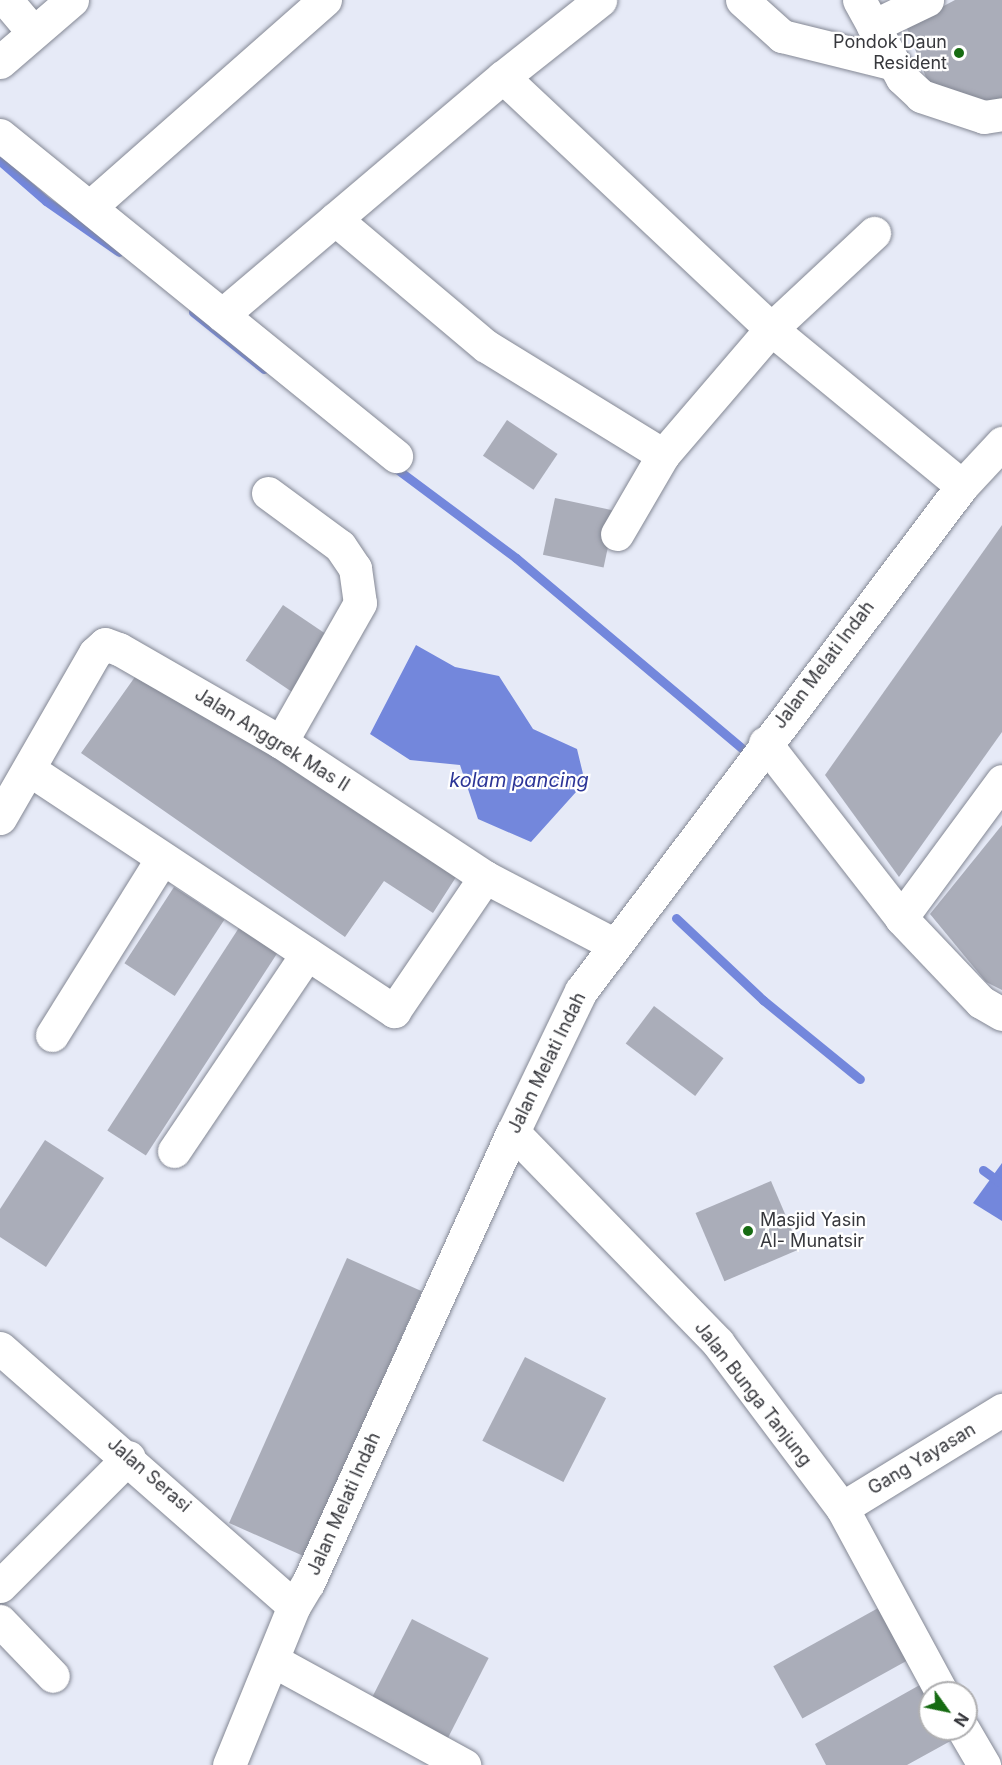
<!DOCTYPE html>
<html>
<head>
<meta charset="utf-8">
<style>
	body { margin:0 }
	#map { position:relative; width:1002px; height:1765px; overflow:hidden; background:#e6eaf7; font-family:Inter,sans-serif }
	div>[style] { position:absolute }
	.water>* { inset:0; background:#7387dc }
	.stream>* { height:9px; margin:-4.5px; padding:0 4.5px; transform-origin:4.5px; border-radius:4.5px; background:#7387dc }
	.building>* { inset:0; background:#aaadb9; transform-origin:0 0 }
	.roads { filter:drop-shadow(0 0 2px #848894) drop-shadow(0 0 2px #848894) }
	.minor>* { height:33px; margin:-16.5px; padding:0 16.5px; transform-origin:16.5px; border-radius:16.5px; background:#fff }
	.major>* { height:33px; margin:-16.5px; padding:0 16.5px; transform-origin:16.5px; border-radius:16.5px; background:#fff }
	.dots>* { width:16px; height:16px; translate:-50% -50%; box-sizing:border-box; border:3px solid #fff; border-radius:50% }
	span { translate:-50% -50%; white-space:nowrap; text-align:center; line-height:1.15; -webkit-text-stroke:4.5px #fff; paint-order:stroke }
	.poi-label { font-size:18px; color:#37383d }
	.right { translate:-100% -50%; text-align:right }
	.left { translate:0 -50%; text-align:left }
	.street-label { font-size:18px; color:#37383d }
	.water-label { font-size:20px; color:#2c3597; font-style:italic }
	.north { position:absolute; left:918px; top:1681px; width:60px; height:60px; box-sizing:border-box; background:#fff; border:2px solid #afafb1; border-radius:50%; rotate:123deg; font-size:16px; font-weight:700; line-height:24px; text-align:center; color:#37383d }
	.north::after { content:''; display:block; margin:auto; width:21px; height:27px; background:#166b12; clip-path:polygon(50% 0,100% 100%,50% 72%,0 100%) }
</style>
</head>
<body>
<div id="map">
	<div class="water">
		<i style="clip-path:polygon(416px 645px,455px 667px,499px 676px,533px 729px,577px 749px,585px 782px,531px 842px,478px 819px,460px 765px,410px 760px,370px 734px)"></i>
		<i style="clip-path:polygon(1002px 1163px,1002px 1221px,973px 1203px)"></i>
	</div>
	<div class="stream">
		<i style="left:0;top:161px;width:61px;rotate:41deg"></i>
		<i style="left:46px;top:201px;width:89px;rotate:34.9deg"></i>
		<i style="left:193px;top:312px;width:91px;rotate:38.8deg"></i>
		<i style="left:390px;top:464px;width:157px;rotate:36.7deg"></i>
		<i style="left:516px;top:558px;width:295px;rotate:40.1deg"></i>
		<i style="left:676px;top:918px;width:120px;rotate:43.3deg"></i>
		<i style="left:763px;top:1000px;width:125px;rotate:39.2deg"></i>
		<i style="left:983px;top:1170px;width:24px;rotate:36deg"></i>
	</div>
	<div class="building">
		<i style="clip-path:polygon(955px 0,1002px 0,1002px 104px,991px 110px,927px 80px,906px 26px)"></i>
		<i style="left:507px;top:420px;width:61px;height:43px;rotate:34deg"></i>
		<i style="left:555px;top:498px;width:62px;height:58px;rotate:12deg"></i>
		<i style="clip-path:polygon(1002px 525px,1002px 732px,899px 877px,825px 775px)"></i>
		<i style="left:283px;top:605px;width:62px;height:67px;rotate:34deg"></i>
		<i style="clip-path:polygon(142px 667px,458px 874px,433px 913px,384px 881px,345px 937px,81px 753px)"></i>
		<i style="clip-path:polygon(1002px 825px,1002px 990px,986px 982px,930px 914px)"></i>
		<i style="left:174px;top:887px;width:60px;height:91px;rotate:33deg"></i>
		<i style="left:244px;top:920px;width:46px;height:251px;rotate:33deg"></i>
		<i style="left:654px;top:1006px;width:87px;height:47px;rotate:37deg"></i>
		<i style="clip-path:polygon(45px 1140px,104px 1178px,46px 1267px,0 1237px,0 1209px)"></i>
		<i style="left:771px;top:1181px;width:74px;height:82px;rotate:67deg"></i>
		<i style="left:347px;top:1258px;width:82px;height:290px;rotate:24deg"></i>
		<i style="left:525px;top:1357px;width:91px;height:94px;rotate:27deg"></i>
		<i style="left:880px;top:1607px;width:60px;height:122px;rotate:61deg"></i>
		<i style="left:412px;top:1619px;width:86px;height:95px;rotate:27deg"></i>
		<i style="clip-path:polygon(925px 1682px,930px 1693px,930px 1729px,951px 1729px,956px 1738px,907px 1765px,826px 1765px,815px 1744px)"></i>
	</div>
	<div class="roads">
		<div class="minor">
			<i style="left:6px;top:0;width:42px;rotate:49.8deg"></i>
			<i style="left:742px;top:0;width:54px;rotate:42deg"></i>
			<i style="left:782px;top:36px;width:116px;rotate:13.9deg"></i>
			<i style="left:859px;top:0;width:89px;rotate:61.1deg"></i>
			<i style="left:902px;top:78px;width:26px;rotate:43deg"></i>
			<i style="left:921px;top:96px;width:66px;rotate:18.4deg"></i>
			<i style="left:984px;top:117px;width:18px;rotate:-9deg"></i>
			<i style="left:873px;top:26px;width:60px;rotate:-25.7deg"></i>
			<i style="left:0;top:62px;width:95px;rotate:-40.7deg"></i>
			<i style="left:503px;top:77px;width:368px;rotate:43.2deg"></i>
			<i style="left:771px;top:329px;width:247px;rotate:39.4deg"></i>
			<i style="left:0;top:135px;width:510px;rotate:39.03deg"></i>
			<i style="left:91px;top:206px;width:312px;rotate:-41.4deg"></i>
			<i style="left:335px;top:219px;width:197px;rotate:40.1deg"></i>
			<i style="left:486px;top:346px;width:208px;rotate:31.6deg"></i>
			<i style="left:222px;top:315px;width:368px;rotate:-40.3deg"></i>
			<i style="left:503px;top:77px;width:124px;rotate:-38.4deg"></i>
			<i style="left:268px;top:493px;width:89px;rotate:36.4deg"></i>
			<i style="left:340px;top:546px;width:27px;rotate:56deg"></i>
			<i style="left:355px;top:568px;width:35px;rotate:82deg"></i>
			<i style="left:360px;top:603px;width:160px;rotate:119.6deg"></i>
			<i style="left:617px;top:534px;width:91px;rotate:-59.8deg"></i>
			<i style="left:663px;top:455px;width:166px;rotate:-49.4deg"></i>
			<i style="left:771px;top:329px;width:141px;rotate:-43deg"></i>
			<i style="left:765px;top:743px;width:222px;rotate:52.1deg"></i>
			<i style="left:901px;top:918px;width:116px;rotate:46.4deg"></i>
			<i style="left:981px;top:1002px;width:24px;rotate:30deg"></i>
			<i style="left:30px;top:770px;width:437px;rotate:33.5deg"></i>
			<i style="left:394px;top:1011px;width:162px;rotate:-55.8deg"></i>
			<i style="left:0;top:818px;width:190px;rotate:-60.1deg"></i>
			<i style="left:95px;top:653px;width:13px;rotate:-42deg"></i>
			<i style="left:105px;top:644px;width:15px;rotate:20deg"></i>
			<i style="left:119px;top:649px;width:187px;rotate:29.9deg"></i>
			<i style="left:281px;top:742px;width:245px;rotate:33.5deg"></i>
			<i style="left:485px;top:877px;width:144px;rotate:27.6deg"></i>
			<i style="left:901px;top:918px;width:170px;rotate:-53.6deg"></i>
			<i style="left:52px;top:1035px;width:208px;rotate:-58.1deg"></i>
			<i style="left:513px;top:1132px;width:294px;rotate:45.8deg"></i>
			<i style="left:718px;top:1343px;width:206px;rotate:53.1deg"></i>
			<i style="left:842px;top:1508px;width:210px;rotate:61.6deg"></i>
			<i style="left:174px;top:1151px;width:238px;rotate:-56deg"></i>
			<i style="left:0;top:1348px;width:391px;rotate:41.3deg"></i>
			<i style="left:842px;top:1508px;width:188px;rotate:-31.5deg"></i>
			<i style="left:0;top:1586px;width:182px;rotate:-45deg"></i>
			<i style="left:0;top:1621px;width:76px;rotate:46.1deg"></i>
			<i style="left:274px;top:1661px;width:217px;rotate:28.7deg"></i>
			<i style="left:963px;top:1729px;width:42px;rotate:59.7deg"></i>
		</div>
		<div class="major">
			<i style="left:229px;top:1765px;width:172px;rotate:-67.8deg"></i>
			<i style="left:294px;top:1606px;width:27px;rotate:-59deg"></i>
			<i style="left:308px;top:1583px;width:495px;rotate:-65.6deg"></i>
			<i style="left:513px;top:1132px;width:157px;rotate:-64.3deg"></i>
			<i style="left:581px;top:991px;width:633px;rotate:-52.97deg"></i>
			<i style="left:962px;top:486px;width:59px;rotate:-47.1deg"></i>
		</div>
	</div>
	<div class="dots">
		<i style="left:959px;top:53px;background:#166b12"></i>
		<i style="left:748px;top:1231px;background:#166b12"></i>
	</div>
	<div class="poi-label">
		<span class="right" style="left:947px;top:53px">Pondok Daun<br>Resident</span>
		<span class="left" style="left:760px;top:1231px">Masjid Yasin<br>Al- Munatsir</span>
	</div>
	<div class="street-label">
		<span style="left:824px;top:665px;rotate:-53deg">Jalan Melati Indah</span>
		<span style="left:272px;top:740px;rotate:32deg">Jalan Anggrek Mas II</span>
		<span style="left:547px;top:1063px;rotate:-64deg">Jalan Melati Indah</span>
		<span style="left:753px;top:1394px;rotate:52deg">Jalan Bunga Tanjung</span>
		<span style="left:922px;top:1459px;rotate:-31deg">Gang Yayasan</span>
		<span style="left:149px;top:1475px;rotate:41deg">Jalan Serasi</span>
		<span style="left:344px;top:1504px;rotate:-66deg">Jalan Melati Indah</span>
	</div>
	<div class="water-label">
		<span style="left:519px;top:780px">kolam pancing</span>
	</div>
	<div class="north">N</div>
</div>
</body>
</html>
